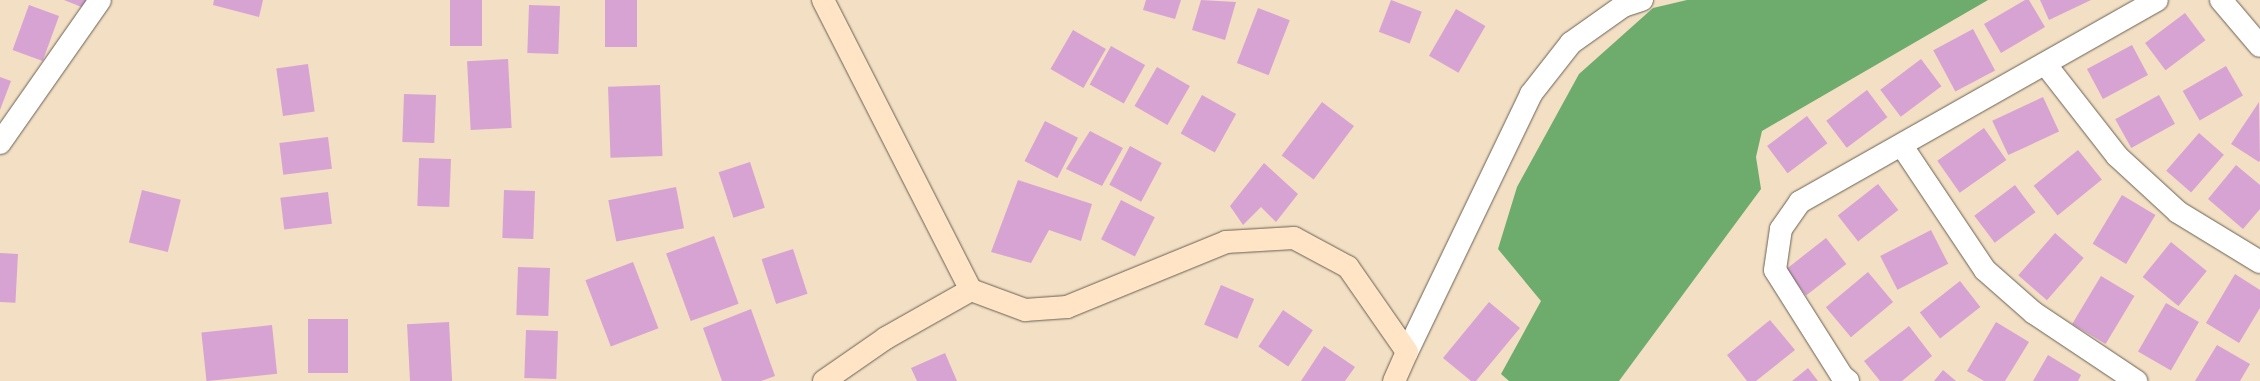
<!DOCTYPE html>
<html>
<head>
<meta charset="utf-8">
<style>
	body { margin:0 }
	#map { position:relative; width:2260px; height:381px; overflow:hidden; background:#f3dfc3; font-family:"IM FELL Double Pica",serif }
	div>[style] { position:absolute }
	.forest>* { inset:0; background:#6eac6d }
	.building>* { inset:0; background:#d7a3d3; transform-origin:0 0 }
	.roads { filter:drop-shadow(0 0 1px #676056) drop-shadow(0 0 1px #676056) }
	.street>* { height:22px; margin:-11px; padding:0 11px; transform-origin:11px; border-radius:11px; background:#fff }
	.secondary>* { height:22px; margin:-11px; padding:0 11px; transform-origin:11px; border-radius:11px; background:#ffe4c6 }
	span { translate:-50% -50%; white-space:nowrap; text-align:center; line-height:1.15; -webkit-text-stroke:3px #f7f3e8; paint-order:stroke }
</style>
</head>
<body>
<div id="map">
	<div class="forest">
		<i style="clip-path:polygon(1687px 0,1988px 0,1762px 131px,1756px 157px,1761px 189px,1619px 381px,1509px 381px,1501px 374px,1541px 301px,1498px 249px,1517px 187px,1579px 74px,1653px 8px)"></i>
	</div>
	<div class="building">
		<i style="clip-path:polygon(64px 0,87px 0,84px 8px)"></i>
		<i style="clip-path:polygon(214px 0,263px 0,259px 17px,213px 5px)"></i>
		<i style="left:450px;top:0;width:32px;height:46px"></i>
		<i style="left:605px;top:0;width:32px;height:47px"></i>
		<i style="clip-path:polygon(1146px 0,1181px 0,1175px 19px,1143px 10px)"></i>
		<i style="clip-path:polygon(1201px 0,1236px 2px,1225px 40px,1192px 30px)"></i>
		<i style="left:1391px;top:0;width:33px;height:34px;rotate:21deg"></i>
		<i style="clip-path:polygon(2025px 0,2029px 0,2045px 27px,2001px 53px,1984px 24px)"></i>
		<i style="clip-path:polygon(2040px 0,2091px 0,2049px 20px)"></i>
		<i style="left:29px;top:5px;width:32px;height:48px;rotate:20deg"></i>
		<i style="left:529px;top:5px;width:31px;height:48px;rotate:2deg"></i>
		<i style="left:1258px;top:8px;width:34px;height:59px;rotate:21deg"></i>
		<i style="left:1456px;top:9px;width:34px;height:54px;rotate:30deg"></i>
		<i style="left:2185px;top:13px;width:34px;height:50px;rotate:53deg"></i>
		<i style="left:1973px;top:29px;width:47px;height:45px;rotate:62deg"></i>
		<i style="left:1073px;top:30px;width:38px;height:45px;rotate:30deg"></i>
		<i style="left:2132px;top:45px;width:34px;height:51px;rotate:62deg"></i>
		<i style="left:1111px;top:46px;width:39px;height:44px;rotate:29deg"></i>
		<i style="left:508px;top:59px;width:69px;height:41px;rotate:87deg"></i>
		<i style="left:1921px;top:59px;width:34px;height:51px;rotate:53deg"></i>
		<i style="left:308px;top:64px;width:48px;height:32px;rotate:82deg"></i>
		<i style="left:2226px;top:66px;width:34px;height:50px;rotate:60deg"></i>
		<i style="left:1157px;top:67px;width:38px;height:45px;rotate:30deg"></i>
		<i style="clip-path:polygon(0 77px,11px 81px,0 110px)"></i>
		<i style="left:660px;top:85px;width:71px;height:52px;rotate:88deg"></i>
		<i style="left:1867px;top:90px;width:34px;height:51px;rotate:53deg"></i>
		<i style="left:404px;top:94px;width:32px;height:48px;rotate:2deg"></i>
		<i style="left:1202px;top:95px;width:39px;height:44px;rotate:29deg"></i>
		<i style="left:2159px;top:95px;width:33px;height:50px;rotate:61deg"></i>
		<i style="left:2043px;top:97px;width:38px;height:56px;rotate:65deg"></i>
		<i style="left:1322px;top:102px;width:40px;height:67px;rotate:37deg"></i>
		<i style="clip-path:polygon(2259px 102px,2260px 160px,2259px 162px,2231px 144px)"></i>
		<i style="left:1807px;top:116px;width:34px;height:50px;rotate:53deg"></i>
		<i style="left:1045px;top:121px;width:37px;height:45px;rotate:27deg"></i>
		<i style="left:1984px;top:128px;width:39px;height:57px;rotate:55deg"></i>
		<i style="clip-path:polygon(1090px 131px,1123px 148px,1102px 186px,1066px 169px)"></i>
		<i style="left:2199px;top:133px;width:33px;height:50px;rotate:41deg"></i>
		<i style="left:328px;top:137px;width:32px;height:49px;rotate:83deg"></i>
		<i style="left:1130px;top:146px;width:36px;height:44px;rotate:28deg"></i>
		<i style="left:2078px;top:150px;width:38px;height:57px;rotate:51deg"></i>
		<i style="left:419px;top:158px;width:32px;height:48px;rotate:2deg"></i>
		<i style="left:750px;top:162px;width:48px;height:33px;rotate:72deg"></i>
		<i style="clip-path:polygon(1264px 163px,1298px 194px,1276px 222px,1261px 207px,1243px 225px,1230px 206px)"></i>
		<i style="clip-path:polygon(2236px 165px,2260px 185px,2260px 209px,2243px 229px,2208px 199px)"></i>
		<i style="clip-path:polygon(1018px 180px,1092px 204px,1081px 241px,1049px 230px,1031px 263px,991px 252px)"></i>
		<i style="left:1878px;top:184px;width:33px;height:51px;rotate:52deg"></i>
		<i style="left:2015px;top:185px;width:34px;height:51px;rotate:53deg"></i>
		<i style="left:676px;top:187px;width:42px;height:69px;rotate:79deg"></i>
		<i style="left:142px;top:190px;width:40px;height:54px;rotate:14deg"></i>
		<i style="left:504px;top:190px;width:31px;height:48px;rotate:2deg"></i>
		<i style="left:328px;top:192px;width:32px;height:48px;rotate:83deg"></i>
		<i style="left:2122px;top:195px;width:39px;height:57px;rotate:31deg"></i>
		<i style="left:1121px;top:200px;width:38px;height:44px;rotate:27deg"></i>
		<i style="left:1931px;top:230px;width:38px;height:57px;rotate:63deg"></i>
		<i style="left:2055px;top:233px;width:38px;height:56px;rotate:41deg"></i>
		<i style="left:714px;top:236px;width:72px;height:51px;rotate:70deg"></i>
		<i style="left:1826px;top:238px;width:33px;height:51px;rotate:52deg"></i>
		<i style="left:2171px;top:242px;width:46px;height:45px;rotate:39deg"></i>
		<i style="left:793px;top:249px;width:47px;height:33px;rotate:72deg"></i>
		<i style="left:0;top:253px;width:18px;height:49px;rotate:3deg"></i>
		<i style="left:633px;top:262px;width:71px;height:51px;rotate:69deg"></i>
		<i style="left:518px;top:267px;width:32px;height:48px;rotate:2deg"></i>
		<i style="left:1868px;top:272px;width:39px;height:55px;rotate:50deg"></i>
		<i style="clip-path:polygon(2235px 274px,2260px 290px,2260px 308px,2239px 343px,2206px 323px)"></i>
		<i style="left:2101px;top:276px;width:39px;height:56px;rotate:31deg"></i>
		<i style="left:1960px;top:281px;width:33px;height:51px;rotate:52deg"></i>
		<i style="left:1221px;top:285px;width:36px;height:43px;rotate:23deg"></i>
		<i style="clip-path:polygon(1489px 302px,1520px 328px,1476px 381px,1471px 381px,1443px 358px)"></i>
		<i style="left:2166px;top:303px;width:38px;height:56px;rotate:30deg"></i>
		<i style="clip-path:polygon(751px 309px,775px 376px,761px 381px,722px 381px,703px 328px)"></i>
		<i style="left:1283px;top:310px;width:36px;height:44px;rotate:34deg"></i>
		<i style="left:308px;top:319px;width:40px;height:54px"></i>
		<i style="clip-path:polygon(1770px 320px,1795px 350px,1756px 381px,1747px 381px,1727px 355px)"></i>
		<i style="left:449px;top:322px;width:59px;height:42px;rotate:87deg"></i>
		<i style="clip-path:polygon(1996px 322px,2029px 342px,2005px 381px,1984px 381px,1967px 371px)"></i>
		<i style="left:272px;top:325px;width:49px;height:71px;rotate:84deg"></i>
		<i style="clip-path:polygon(1909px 326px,1932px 356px,1902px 381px,1880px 381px,1864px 361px)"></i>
		<i style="left:526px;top:330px;width:32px;height:48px;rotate:2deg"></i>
		<i style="clip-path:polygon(2217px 345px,2250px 364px,2240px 381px,2195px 381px)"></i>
		<i style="clip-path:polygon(1324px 346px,1355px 367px,1345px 381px,1301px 381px)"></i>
		<i style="clip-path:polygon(945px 353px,957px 381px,917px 381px,911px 368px)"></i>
		<i style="clip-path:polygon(2048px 355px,2081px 375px,2078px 381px,2033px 381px)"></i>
		<i style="clip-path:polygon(1808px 368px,1818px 381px,1792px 381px)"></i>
		<i style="clip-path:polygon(1943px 370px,1956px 381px,1934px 381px)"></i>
	</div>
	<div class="roads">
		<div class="street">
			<i style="left:2221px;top:0;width:60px;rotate:49.7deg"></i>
			<i style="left:2046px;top:65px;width:115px;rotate:52deg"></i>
			<i style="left:2117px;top:156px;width:83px;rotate:42.6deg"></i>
			<i style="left:2178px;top:212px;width:96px;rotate:31.4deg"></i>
			<i style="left:0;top:143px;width:174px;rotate:-55deg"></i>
			<i style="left:1902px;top:146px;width:149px;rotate:56.2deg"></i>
			<i style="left:1985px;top:270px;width:65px;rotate:41.3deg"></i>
			<i style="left:2034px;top:313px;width:123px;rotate:33.7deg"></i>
			<i style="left:1407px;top:352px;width:286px;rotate:-64.3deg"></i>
			<i style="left:1531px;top:94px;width:65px;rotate:-51.9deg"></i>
			<i style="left:1571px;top:43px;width:64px;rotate:-35.4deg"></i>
			<i style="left:1623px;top:6px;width:20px;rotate:-18deg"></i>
			<i style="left:1848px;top:381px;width:8px;rotate:-140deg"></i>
			<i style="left:1842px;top:376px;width:125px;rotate:-122.3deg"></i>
			<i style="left:1775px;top:270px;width:41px;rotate:-81.7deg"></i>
			<i style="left:1781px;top:229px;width:33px;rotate:-55deg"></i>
			<i style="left:1800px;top:202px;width:410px;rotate:-29.5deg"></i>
		</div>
		<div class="secondary">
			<i style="left:823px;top:0;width:326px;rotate:63deg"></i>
			<i style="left:971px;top:290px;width:58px;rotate:20.3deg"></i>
			<i style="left:1025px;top:310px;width:42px;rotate:-4.1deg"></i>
			<i style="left:1067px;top:307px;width:172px;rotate:-22.2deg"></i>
			<i style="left:1226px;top:242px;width:68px;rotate:-3.4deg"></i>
			<i style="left:1294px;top:238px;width:61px;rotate:28.2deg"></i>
			<i style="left:1348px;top:267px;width:103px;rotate:55.2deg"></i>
			<i style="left:1407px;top:352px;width:32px;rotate:114deg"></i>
			<i style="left:824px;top:381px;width:75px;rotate:-34.7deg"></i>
			<i style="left:886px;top:338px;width:98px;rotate:-29.5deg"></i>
		</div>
	</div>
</div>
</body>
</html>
